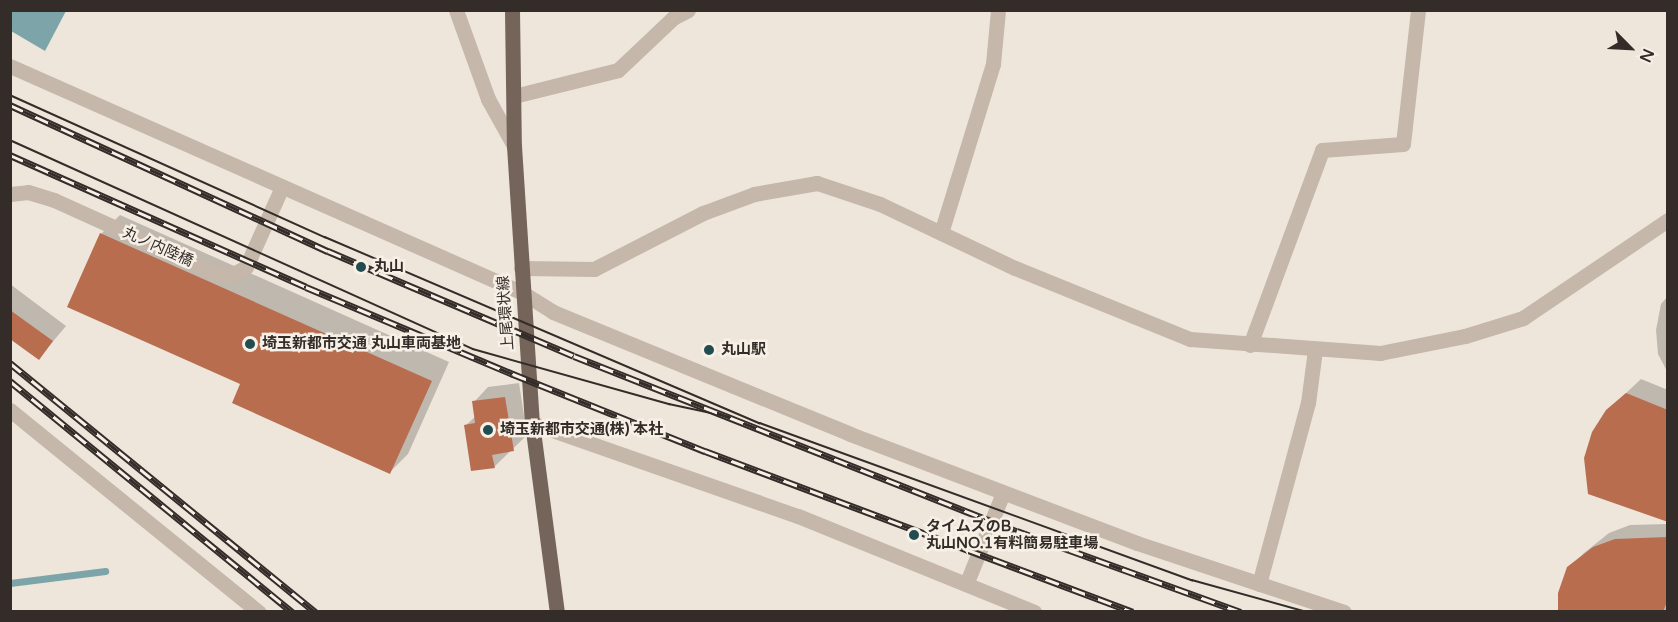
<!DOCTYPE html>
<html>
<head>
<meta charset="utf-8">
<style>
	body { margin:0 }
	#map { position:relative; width:1678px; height:622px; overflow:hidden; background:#efe6db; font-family:"Varela Round","Noto Sans JP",sans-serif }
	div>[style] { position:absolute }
	.water>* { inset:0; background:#7da5a9 }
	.shadow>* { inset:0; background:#0003 }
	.stream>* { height:7px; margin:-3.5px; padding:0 3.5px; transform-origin:3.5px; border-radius:3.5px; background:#7da5a9 }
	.building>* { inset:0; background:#b96d4f }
	.minor>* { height:15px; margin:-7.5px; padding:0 7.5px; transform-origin:7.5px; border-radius:7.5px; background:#c5b7a9 }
	.major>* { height:15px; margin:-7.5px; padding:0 7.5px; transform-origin:7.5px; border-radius:7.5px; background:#74645a }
	.tram>* { height:1.5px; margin:-0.75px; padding:0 0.75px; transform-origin:0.75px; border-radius:0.75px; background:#332c28 }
	.rail>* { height:7px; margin-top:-3.5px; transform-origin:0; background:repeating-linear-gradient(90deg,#f7f0e7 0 14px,#332c28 0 28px); box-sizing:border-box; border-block:2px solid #332c28 }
	.dots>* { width:16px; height:16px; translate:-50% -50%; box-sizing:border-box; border:3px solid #f7f0e7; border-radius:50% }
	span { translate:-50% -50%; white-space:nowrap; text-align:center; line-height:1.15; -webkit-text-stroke:5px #f7f0e7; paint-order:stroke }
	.street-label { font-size:15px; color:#332c28 }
	.poi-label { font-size:15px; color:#332c28; font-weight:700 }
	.left { translate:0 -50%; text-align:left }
	.frame { position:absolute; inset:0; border:12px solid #332c28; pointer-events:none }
	.north { position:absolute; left:1600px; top:18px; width:60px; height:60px; -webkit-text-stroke:4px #f7f0e7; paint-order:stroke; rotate:114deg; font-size:16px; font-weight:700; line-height:24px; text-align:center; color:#332c28 }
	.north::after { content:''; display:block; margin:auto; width:21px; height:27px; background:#332c28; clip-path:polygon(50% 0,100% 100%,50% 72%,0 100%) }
</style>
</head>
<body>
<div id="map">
	<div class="water">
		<i style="clip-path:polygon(11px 10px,66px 10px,66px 11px,45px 51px,11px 31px)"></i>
	</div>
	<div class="shadow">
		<i style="clip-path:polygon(120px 215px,449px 362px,408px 454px,390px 472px,242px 383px,101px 234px)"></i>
		<i style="clip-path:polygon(10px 284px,66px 326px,39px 358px,10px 337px)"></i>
		<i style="clip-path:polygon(1668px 296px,1668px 373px,1658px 354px,1656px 330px,1661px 304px)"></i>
		<i style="clip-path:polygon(1641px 379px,1668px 390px,1668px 520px,1607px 411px)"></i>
		<i style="clip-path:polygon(519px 383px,527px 435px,494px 467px,466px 425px,476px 416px,474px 402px,488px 387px)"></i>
		<i style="clip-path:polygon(1668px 524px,1668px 612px,1559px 612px,1569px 568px,1584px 553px,1609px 533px,1630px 525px)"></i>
	</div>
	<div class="stream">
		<i style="left:10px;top:583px;width:96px;rotate:-7.2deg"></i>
	</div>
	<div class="building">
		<i style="clip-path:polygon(100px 233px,432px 381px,390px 474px,232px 403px,240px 384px,67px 307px)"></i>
		<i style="clip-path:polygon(10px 310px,53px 341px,39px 360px,10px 339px)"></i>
		<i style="clip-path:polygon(1626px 393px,1668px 410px,1668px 522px,1588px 494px,1584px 458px,1592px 432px,1606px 410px)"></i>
		<i style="clip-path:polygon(505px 397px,514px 451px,492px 455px,495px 468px,471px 471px,464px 425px,475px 423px,472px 401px)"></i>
		<i style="clip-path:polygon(1668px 537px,1668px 599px,1663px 612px,1558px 612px,1558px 593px,1567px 567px,1593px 547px,1615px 539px)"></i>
	</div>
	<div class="minor">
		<i style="left:456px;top:10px;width:95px;rotate:70.2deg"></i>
		<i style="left:488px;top:99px;width:54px;rotate:61deg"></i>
		<i style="left:10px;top:66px;width:561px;rotate:23.87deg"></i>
		<i style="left:523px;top:293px;width:36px;rotate:32deg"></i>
		<i style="left:553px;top:312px;width:321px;rotate:22.3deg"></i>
		<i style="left:850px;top:434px;width:307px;rotate:20.8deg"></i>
		<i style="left:1137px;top:543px;width:218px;rotate:18.4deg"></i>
		<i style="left:514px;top:96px;width:107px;rotate:-14deg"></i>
		<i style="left:618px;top:70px;width:76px;rotate:-43.4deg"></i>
		<i style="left:673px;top:18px;width:17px;rotate:-28deg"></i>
		<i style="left:10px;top:194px;width:18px;rotate:-6deg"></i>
		<i style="left:28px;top:192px;width:27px;rotate:17deg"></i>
		<i style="left:54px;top:200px;width:178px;rotate:24.3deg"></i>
		<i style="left:216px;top:273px;width:15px;rotate:8deg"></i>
		<i style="left:231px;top:275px;width:17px;rotate:-28deg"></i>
		<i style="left:246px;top:267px;width:85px;rotate:-65.8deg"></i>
		<i style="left:941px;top:233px;width:177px;rotate:-72.9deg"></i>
		<i style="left:993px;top:64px;width:54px;rotate:-84.7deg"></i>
		<i style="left:521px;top:268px;width:73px;rotate:0.8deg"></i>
		<i style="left:594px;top:269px;width:123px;rotate:-27.2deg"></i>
		<i style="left:703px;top:213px;width:54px;rotate:-20.4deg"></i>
		<i style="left:754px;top:194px;width:64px;rotate:-9.9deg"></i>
		<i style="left:817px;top:183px;width:66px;rotate:18.4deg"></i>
		<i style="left:880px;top:204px;width:149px;rotate:25.4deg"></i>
		<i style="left:1015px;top:268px;width:189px;rotate:22.1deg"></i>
		<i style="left:1190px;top:339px;width:191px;rotate:4.2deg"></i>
		<i style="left:1380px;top:353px;width:87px;rotate:-11.3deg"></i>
		<i style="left:1465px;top:336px;width:61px;rotate:-17.2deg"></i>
		<i style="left:1523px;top:318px;width:175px;rotate:-34.1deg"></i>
		<i style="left:1250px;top:345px;width:208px;rotate:-69.7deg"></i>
		<i style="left:1322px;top:150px;width:81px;rotate:-4.2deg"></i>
		<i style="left:1403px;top:144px;width:135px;rotate:-83.6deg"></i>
		<i style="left:10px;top:410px;width:321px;rotate:39.1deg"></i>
		<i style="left:532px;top:423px;width:282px;rotate:19.3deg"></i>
		<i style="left:798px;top:516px;width:255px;rotate:22.1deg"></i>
		<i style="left:967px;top:582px;width:96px;rotate:-68deg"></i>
		<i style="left:1259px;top:584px;width:188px;rotate:-74.9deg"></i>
		<i style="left:1308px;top:403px;width:53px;rotate:-82.5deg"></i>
	</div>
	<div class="major">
		<i style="left:512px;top:10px;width:136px;rotate:89.2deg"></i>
		<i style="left:514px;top:146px;width:278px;rotate:86.3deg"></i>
		<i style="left:532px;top:423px;width:191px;rotate:82.5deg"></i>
	</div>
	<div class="tram">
		<i style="left:10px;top:95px;width:346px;rotate:24.3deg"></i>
		<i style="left:325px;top:237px;width:473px;rotate:23.2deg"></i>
		<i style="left:760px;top:423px;width:460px;rotate:20deg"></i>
		<i style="left:1192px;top:580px;width:119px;rotate:15.5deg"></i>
		<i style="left:10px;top:140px;width:508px;rotate:24.29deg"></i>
		<i style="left:473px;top:349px;width:204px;rotate:15.7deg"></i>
		<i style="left:669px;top:404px;width:62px;rotate:12deg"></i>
	</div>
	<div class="rail">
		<i style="left:10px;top:105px;width:350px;rotate:24.7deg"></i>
		<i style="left:328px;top:251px;width:267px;rotate:23.1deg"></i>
		<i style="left:574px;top:356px;width:476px;rotate:21.6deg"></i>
		<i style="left:1017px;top:531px;width:238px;rotate:19.9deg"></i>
		<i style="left:10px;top:155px;width:324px;rotate:24deg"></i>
		<i style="left:306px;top:287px;width:225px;rotate:22.8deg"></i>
		<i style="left:513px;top:374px;width:207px;rotate:21.9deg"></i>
		<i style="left:705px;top:451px;width:457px;rotate:20.6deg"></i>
		<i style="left:10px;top:363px;width:394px;rotate:39.2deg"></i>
		<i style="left:10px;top:381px;width:365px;rotate:39.3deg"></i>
	</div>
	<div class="dots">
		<i style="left:361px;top:267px;background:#224c50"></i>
		<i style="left:250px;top:344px;background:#224c50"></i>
		<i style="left:709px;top:350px;background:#224c50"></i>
		<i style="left:488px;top:430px;background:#224c50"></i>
		<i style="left:914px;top:535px;background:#224c50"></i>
	</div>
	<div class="street-label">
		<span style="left:158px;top:247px;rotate:24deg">丸ノ内陸橋</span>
		<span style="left:506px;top:313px;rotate:-94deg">上尾環状線</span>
	</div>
	<div class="poi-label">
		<span class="left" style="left:374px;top:267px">丸山</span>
		<span class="left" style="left:262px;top:344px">埼玉新都市交通 丸山車両基地</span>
		<span class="left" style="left:721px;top:350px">丸山駅</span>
		<span class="left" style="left:500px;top:430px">埼玉新都市交通(株) 本社</span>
		<span class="left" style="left:926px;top:535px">タイムズのB<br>丸山NO.1有料簡易駐車場</span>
	</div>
	<div class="frame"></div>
	<div class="north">N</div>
</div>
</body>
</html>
